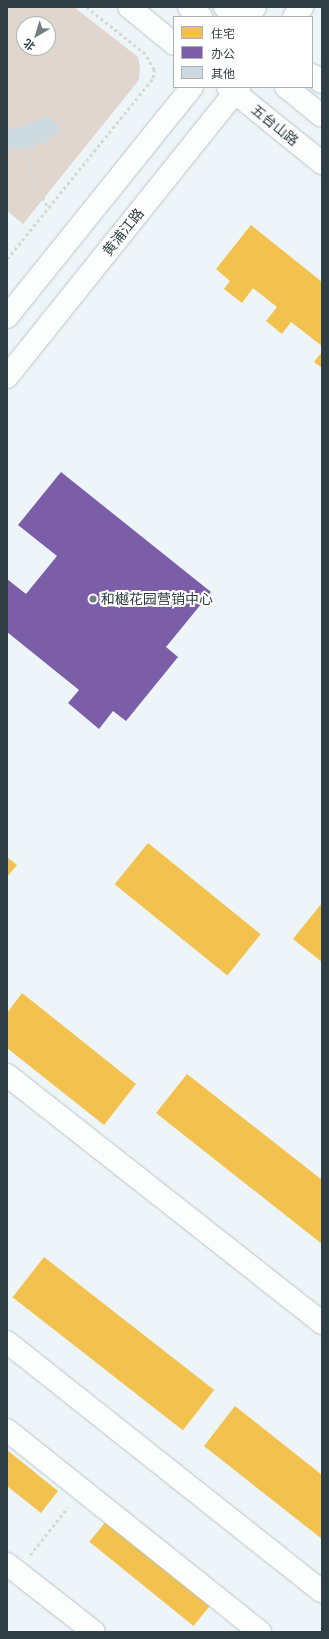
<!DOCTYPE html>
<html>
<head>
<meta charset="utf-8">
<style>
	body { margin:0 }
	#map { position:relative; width:329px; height:1639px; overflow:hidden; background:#edf5f9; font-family:"PT Serif","Noto Sans SC",serif }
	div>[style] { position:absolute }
	.green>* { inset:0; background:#e0d6cd }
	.homes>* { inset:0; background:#f2c14e; transform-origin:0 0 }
	.offices>* { inset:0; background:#7b5ea7 }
	.building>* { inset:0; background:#cddae0 }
	.path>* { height:2.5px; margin-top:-1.25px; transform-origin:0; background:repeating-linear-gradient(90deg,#d4d7d9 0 3px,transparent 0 6px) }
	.roads { filter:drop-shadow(0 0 1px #b9c4c8) drop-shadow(0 0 1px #b9c4c8) }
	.minor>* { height:22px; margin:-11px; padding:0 11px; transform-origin:11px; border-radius:11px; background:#fcfefe }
	.major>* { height:22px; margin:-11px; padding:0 11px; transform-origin:11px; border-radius:11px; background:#fcfefe }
	.dots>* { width:11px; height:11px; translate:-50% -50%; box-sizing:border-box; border:2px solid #fff; border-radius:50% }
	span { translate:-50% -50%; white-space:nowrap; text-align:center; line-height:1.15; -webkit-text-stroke:4px #fff; paint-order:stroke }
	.street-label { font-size:14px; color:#2e3e44 }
	.poi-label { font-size:14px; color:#2e3e44 }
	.left { translate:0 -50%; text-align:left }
	.frame { position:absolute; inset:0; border:8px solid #2e3e44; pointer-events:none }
	.legend { position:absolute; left:173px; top:16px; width:140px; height:72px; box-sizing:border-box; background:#fff; border:1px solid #abb2b4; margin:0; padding:5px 7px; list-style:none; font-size:12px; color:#2e3e44 }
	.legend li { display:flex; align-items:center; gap:8px; height:20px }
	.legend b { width:20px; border:1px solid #abb2b4 }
	.north { position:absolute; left:16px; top:16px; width:40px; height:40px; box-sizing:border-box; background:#fff; border:1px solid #abb2b4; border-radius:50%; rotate:218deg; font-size:11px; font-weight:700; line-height:16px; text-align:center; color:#2e3e44 }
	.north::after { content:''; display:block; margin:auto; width:14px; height:18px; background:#717e83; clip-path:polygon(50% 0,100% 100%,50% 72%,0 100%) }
</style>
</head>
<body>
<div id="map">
	<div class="green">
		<i style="clip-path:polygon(evenodd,7px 7px,74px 7px,138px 57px,140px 68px,139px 80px,23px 224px,7px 211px,7px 7px,24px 24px,48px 24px,48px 48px,24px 48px,24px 24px)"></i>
	</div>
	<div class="homes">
		<i style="clip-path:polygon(251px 225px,322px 282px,322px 346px,291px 322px,282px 334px,266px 321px,277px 307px,253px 288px,242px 303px,224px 289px,230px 281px,216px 269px)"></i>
		<i style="clip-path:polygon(322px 352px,322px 368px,314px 362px)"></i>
		<i style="left:148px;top:843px;width:145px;height:53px;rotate:39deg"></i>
		<i style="clip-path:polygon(7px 857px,17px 865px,7px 877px)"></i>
		<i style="clip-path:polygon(322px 903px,322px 962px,293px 939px)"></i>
		<i style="clip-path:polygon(22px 993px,136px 1084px,104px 1125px,7px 1048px,7px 1013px)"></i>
		<i style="clip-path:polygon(187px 1074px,322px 1180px,322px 1244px,156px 1113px)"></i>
		<i style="left:44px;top:1257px;width:216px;height:51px;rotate:38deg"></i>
		<i style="clip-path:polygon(235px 1406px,322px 1475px,322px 1539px,204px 1446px)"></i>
		<i style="clip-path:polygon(7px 1450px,58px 1491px,41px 1513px,7px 1486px)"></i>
		<i style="left:107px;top:1520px;width:134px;height:28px;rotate:39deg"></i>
	</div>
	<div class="offices">
		<i style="clip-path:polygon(61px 472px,211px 592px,166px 647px,178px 657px,126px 721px,113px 711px,99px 729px,68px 703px,79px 690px,7px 632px,7px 579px,26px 594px,57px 556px,18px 525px)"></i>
	</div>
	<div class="building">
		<i style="clip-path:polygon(48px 115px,62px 130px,49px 140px,32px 147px,7px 150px,7px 128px,17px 129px)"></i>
	</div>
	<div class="path">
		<i style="left:11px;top:7px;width:25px;rotate:43deg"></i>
		<i style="left:48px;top:38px;width:31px;rotate:37deg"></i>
		<i style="left:25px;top:148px;width:29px;rotate:76deg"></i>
		<i style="left:32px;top:176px;width:36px;rotate:63deg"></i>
		<i style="left:7px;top:259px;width:233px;rotate:-51.1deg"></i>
		<i style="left:153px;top:78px;width:8px;rotate:-83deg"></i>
		<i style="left:154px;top:70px;width:18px;rotate:-119deg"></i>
		<i style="left:145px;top:54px;width:75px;rotate:-141.5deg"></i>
		<i style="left:30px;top:1555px;width:61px;rotate:-51.6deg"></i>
	</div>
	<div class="roads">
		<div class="minor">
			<i style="left:225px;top:7px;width:16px;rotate:38deg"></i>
			<i style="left:247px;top:17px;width:13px;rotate:-51deg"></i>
			<i style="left:294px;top:17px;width:13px;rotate:-51deg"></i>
			<i style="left:312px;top:75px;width:12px;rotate:35deg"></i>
			<i style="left:7px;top:317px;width:295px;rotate:-51.2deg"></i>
			<i style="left:7px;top:377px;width:371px;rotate:-51.3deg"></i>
			<i style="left:7px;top:1075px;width:401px;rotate:38.2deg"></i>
			<i style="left:7px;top:1342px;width:402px;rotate:38.4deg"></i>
			<i style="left:7px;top:1430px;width:324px;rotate:38.6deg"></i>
			<i style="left:7px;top:1564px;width:110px;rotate:38deg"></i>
		</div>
		<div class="major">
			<i style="left:129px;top:7px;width:58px;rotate:39.4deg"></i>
			<i style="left:189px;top:7px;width:16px;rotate:40deg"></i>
			<i style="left:228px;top:87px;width:121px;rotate:39deg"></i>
			<i style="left:286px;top:87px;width:46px;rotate:38.9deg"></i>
		</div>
	</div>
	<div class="dots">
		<i style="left:93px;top:599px;background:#717e83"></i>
	</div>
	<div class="street-label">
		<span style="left:275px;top:125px;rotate:39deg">五台山路</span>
		<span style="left:123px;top:232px;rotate:-51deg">黄浦江路</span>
	</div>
	<div class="poi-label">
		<span class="left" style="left:101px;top:599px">和樾花园营销中心</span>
	</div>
	<div class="frame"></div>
	<ul class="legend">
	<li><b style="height:11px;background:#f2c14e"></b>住宅</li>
	<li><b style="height:11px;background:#7b5ea7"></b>办公</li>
	<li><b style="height:11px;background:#cddae0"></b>其他</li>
	</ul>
	<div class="north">北</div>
</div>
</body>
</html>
